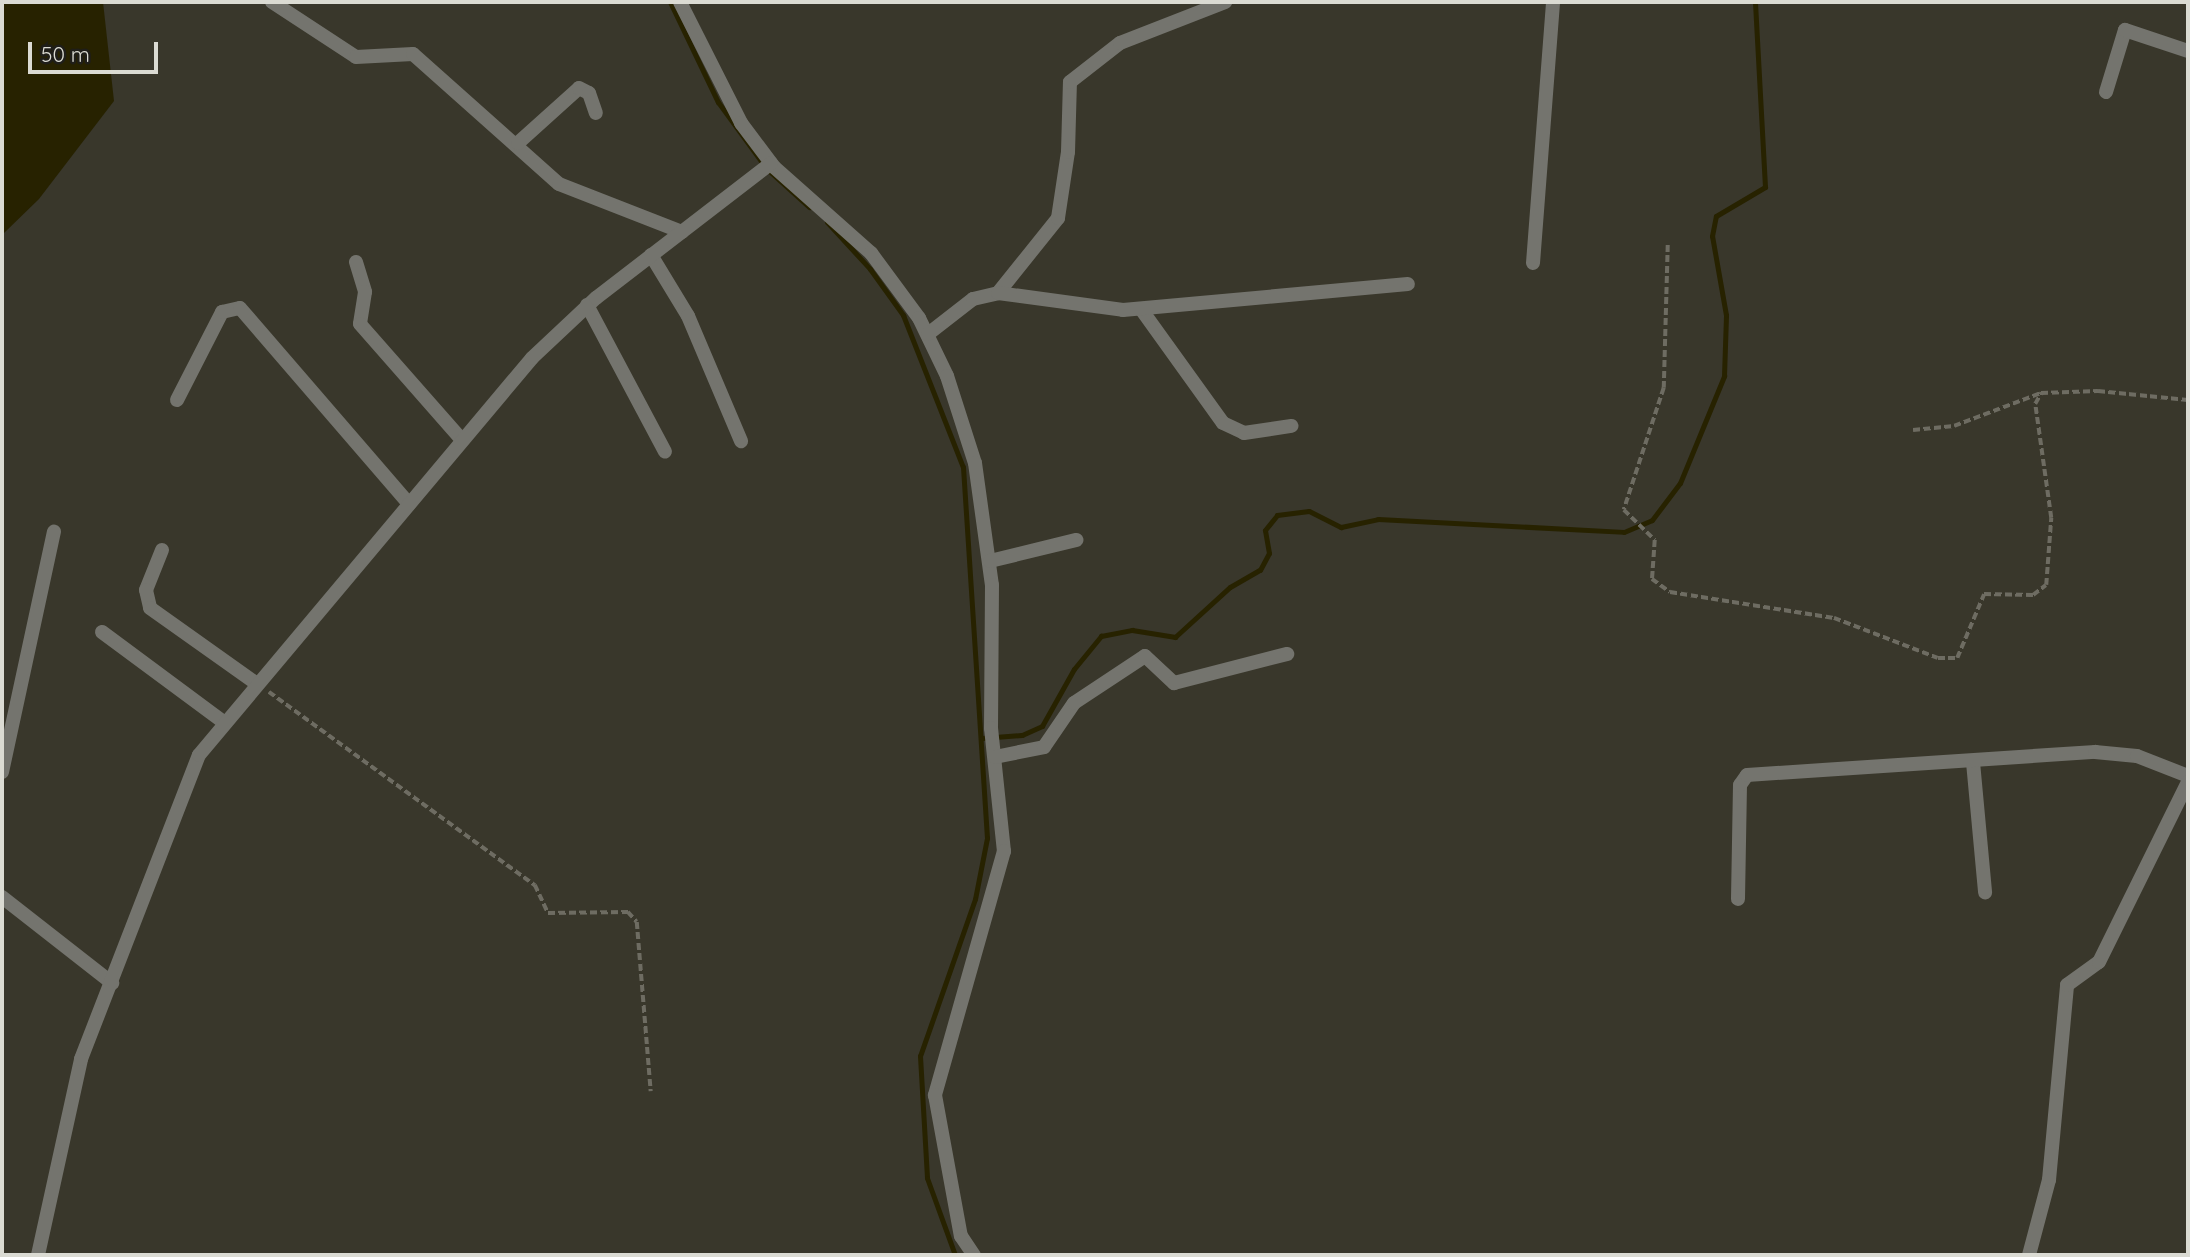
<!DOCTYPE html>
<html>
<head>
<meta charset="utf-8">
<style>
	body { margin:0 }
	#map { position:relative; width:2190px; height:1257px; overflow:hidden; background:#39372b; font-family:Quicksand,sans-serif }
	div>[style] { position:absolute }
	.water>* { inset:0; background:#272200 }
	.stream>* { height:5px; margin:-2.5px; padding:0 2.5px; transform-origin:2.5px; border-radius:2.5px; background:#272200 }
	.path>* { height:3.5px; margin-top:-1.75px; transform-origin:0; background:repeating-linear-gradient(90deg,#6e6c62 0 7px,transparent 0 10.5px) }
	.minor>* { height:14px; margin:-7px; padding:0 7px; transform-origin:7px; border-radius:7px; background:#74746e }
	span { translate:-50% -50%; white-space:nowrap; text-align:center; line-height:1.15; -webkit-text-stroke:7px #1f1e19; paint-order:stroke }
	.frame { position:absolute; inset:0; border:4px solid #dbdbd3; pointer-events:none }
	.scale { position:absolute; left:28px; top:42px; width:130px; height:32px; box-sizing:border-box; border:4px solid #dbdbd3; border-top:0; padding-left:9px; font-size:21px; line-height:24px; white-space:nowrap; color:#dbdbd3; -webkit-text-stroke:5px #1f1e19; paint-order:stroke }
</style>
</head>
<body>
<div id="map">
	<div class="water">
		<i style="clip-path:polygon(2px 2px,103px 2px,114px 101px,39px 199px,2px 235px)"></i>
	</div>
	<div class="stream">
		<i style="left:670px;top:2px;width:111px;rotate:64.4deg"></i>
		<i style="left:718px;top:102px;width:73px;rotate:53.9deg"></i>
		<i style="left:767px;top:169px;width:57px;rotate:42.1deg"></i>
		<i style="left:827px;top:222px;width:64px;rotate:47.5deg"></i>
		<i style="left:870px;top:269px;width:57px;rotate:54.3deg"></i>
		<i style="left:903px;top:315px;width:163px;rotate:68.5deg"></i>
		<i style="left:963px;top:467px;width:372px;rotate:86.3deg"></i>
		<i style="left:987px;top:838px;width:62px;rotate:101.1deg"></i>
		<i style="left:975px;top:899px;width:166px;rotate:109.3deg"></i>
		<i style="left:920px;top:1056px;width:122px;rotate:86.7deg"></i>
		<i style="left:927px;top:1178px;width:82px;rotate:70deg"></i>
		<i style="left:982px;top:738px;width:40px;rotate:-4.3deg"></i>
		<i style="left:1022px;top:735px;width:22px;rotate:-24deg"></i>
		<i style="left:1042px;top:726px;width:65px;rotate:-60.7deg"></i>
		<i style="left:1074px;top:669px;width:43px;rotate:-50.7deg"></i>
		<i style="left:1101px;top:636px;width:32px;rotate:-11deg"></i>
		<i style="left:1132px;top:630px;width:44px;rotate:9.2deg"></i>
		<i style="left:1175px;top:637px;width:74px;rotate:-42.3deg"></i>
		<i style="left:1230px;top:587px;width:34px;rotate:-30deg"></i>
		<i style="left:1260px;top:570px;width:19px;rotate:-62deg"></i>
		<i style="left:1269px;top:553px;width:23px;rotate:-100deg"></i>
		<i style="left:1265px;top:530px;width:19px;rotate:-51deg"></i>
		<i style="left:1277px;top:515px;width:32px;rotate:-7deg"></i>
		<i style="left:1309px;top:511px;width:36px;rotate:27deg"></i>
		<i style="left:1341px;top:527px;width:38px;rotate:-12deg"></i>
		<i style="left:1378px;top:519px;width:246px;rotate:3deg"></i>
		<i style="left:1624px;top:532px;width:30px;rotate:-23deg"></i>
		<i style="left:1652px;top:520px;width:46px;rotate:-52.9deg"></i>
		<i style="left:1680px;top:483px;width:116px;rotate:-67.6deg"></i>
		<i style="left:1724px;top:376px;width:61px;rotate:-88.1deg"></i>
		<i style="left:1726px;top:315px;width:80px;rotate:-100deg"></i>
		<i style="left:1712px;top:236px;width:20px;rotate:-79deg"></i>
		<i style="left:1716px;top:216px;width:57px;rotate:-30.6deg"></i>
		<i style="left:1765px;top:187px;width:185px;rotate:-93.1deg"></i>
	</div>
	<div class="path">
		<i style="left:1668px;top:245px;width:143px;rotate:91.6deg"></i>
		<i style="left:1664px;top:388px;width:128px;rotate:108.2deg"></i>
		<i style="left:1624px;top:510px;width:43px;rotate:44.1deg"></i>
		<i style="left:1655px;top:540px;width:39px;rotate:94deg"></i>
		<i style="left:1652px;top:579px;width:22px;rotate:36deg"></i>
		<i style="left:1670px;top:592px;width:166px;rotate:9deg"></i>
		<i style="left:1834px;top:618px;width:111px;rotate:21deg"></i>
		<i style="left:1938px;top:658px;width:19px"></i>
		<i style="left:1957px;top:658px;width:69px;rotate:-67.1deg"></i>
		<i style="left:1984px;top:594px;width:49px;rotate:1.2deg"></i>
		<i style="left:2033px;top:595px;width:16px;rotate:-38deg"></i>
		<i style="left:2046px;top:585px;width:67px;rotate:-85.7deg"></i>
		<i style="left:2051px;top:518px;width:115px;rotate:-98deg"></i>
		<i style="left:2035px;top:404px;width:13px;rotate:-61deg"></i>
		<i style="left:2041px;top:393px;width:57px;rotate:-2deg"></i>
		<i style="left:2098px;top:391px;width:90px;rotate:5.7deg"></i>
		<i style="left:1913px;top:430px;width:41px;rotate:-5.6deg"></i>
		<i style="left:1954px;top:426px;width:93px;rotate:-20.8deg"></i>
		<i style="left:269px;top:692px;width:329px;rotate:36deg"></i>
		<i style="left:535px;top:885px;width:31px;rotate:65deg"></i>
		<i style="left:548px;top:913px;width:80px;rotate:-0.7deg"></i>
		<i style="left:628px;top:912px;width:13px;rotate:48deg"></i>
		<i style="left:637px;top:922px;width:170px;rotate:85.3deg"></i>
	</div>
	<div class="minor">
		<i style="left:272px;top:2px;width:100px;rotate:33.2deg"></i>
		<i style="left:356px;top:57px;width:57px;rotate:-3deg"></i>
		<i style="left:413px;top:54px;width:195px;rotate:41.7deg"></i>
		<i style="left:559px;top:184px;width:132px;rotate:21.3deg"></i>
		<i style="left:680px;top:2px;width:136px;rotate:63.2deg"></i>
		<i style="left:741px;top:123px;width:55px;rotate:53.1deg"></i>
		<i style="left:774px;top:167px;width:130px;rotate:41.6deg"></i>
		<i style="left:871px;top:253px;width:81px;rotate:53.6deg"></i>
		<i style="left:919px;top:318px;width:64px;rotate:64.2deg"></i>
		<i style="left:947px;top:376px;width:91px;rotate:72.2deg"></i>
		<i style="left:975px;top:463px;width:123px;rotate:82.1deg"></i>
		<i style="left:992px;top:585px;width:143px;rotate:90.4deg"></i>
		<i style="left:991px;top:728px;width:124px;rotate:84deg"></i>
		<i style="left:1004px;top:851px;width:254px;rotate:105.8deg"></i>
		<i style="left:935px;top:1095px;width:143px;rotate:79.6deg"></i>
		<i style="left:961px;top:1236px;width:23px;rotate:56deg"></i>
		<i style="left:2106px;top:92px;width:65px;rotate:-73deg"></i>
		<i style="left:2125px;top:30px;width:66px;rotate:18.4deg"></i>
		<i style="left:518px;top:143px;width:82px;rotate:-42deg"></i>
		<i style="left:579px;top:88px;width:11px;rotate:27deg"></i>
		<i style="left:589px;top:93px;width:21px;rotate:71deg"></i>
		<i style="left:651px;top:255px;width:71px;rotate:58.8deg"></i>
		<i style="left:688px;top:316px;width:136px;rotate:67deg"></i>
		<i style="left:356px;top:262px;width:31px;rotate:73deg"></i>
		<i style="left:365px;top:292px;width:32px;rotate:99deg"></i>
		<i style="left:360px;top:324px;width:154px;rotate:48.7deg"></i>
		<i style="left:1533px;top:263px;width:262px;rotate:-85.6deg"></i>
		<i style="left:998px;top:293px;width:96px;rotate:-51.3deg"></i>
		<i style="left:1058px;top:218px;width:67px;rotate:-81.4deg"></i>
		<i style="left:1068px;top:152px;width:70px;rotate:-88.4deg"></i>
		<i style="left:1070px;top:82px;width:63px;rotate:-38deg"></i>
		<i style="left:1120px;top:43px;width:113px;rotate:-21.3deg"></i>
		<i style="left:587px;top:305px;width:166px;rotate:62deg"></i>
		<i style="left:1141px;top:309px;width:140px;rotate:54.3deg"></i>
		<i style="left:1223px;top:423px;width:23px;rotate:25deg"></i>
		<i style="left:1244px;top:433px;width:48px;rotate:-8.5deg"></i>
		<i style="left:928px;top:334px;width:57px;rotate:-37.9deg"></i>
		<i style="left:973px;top:299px;width:26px;rotate:-13deg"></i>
		<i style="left:998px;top:293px;width:126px;rotate:7.7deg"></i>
		<i style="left:1123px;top:310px;width:286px;rotate:-5.2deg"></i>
		<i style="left:177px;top:400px;width:99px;rotate:-62.9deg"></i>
		<i style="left:222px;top:312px;width:18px;rotate:-13deg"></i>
		<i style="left:240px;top:308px;width:259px;rotate:49.2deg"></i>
		<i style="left:162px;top:550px;width:43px;rotate:111.8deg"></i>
		<i style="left:146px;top:590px;width:18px;rotate:77deg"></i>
		<i style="left:150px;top:608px;width:131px;rotate:35.4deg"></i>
		<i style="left:990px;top:561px;width:89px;rotate:-13.7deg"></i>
		<i style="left:102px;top:632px;width:153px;rotate:36.5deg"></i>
		<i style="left:995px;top:757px;width:50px;rotate:-11.5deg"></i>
		<i style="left:1044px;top:747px;width:53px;rotate:-55.7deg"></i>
		<i style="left:1074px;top:703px;width:85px;rotate:-33.5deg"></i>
		<i style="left:1145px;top:656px;width:40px;rotate:43deg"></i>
		<i style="left:1174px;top:683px;width:117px;rotate:-14.4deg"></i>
		<i style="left:1973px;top:762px;width:131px;rotate:84.7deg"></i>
		<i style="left:2px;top:772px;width:246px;rotate:-77.8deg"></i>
		<i style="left:2px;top:897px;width:140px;rotate:38deg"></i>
		<i style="left:1738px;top:899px;width:114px;rotate:-89deg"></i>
		<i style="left:1740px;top:785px;width:12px;rotate:-55deg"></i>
		<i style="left:1747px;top:775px;width:349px;rotate:-3.8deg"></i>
		<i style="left:2095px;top:752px;width:42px;rotate:5.4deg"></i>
		<i style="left:2137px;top:756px;width:55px;rotate:21.4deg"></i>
		<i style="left:38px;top:1255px;width:201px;rotate:-77.6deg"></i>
		<i style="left:81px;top:1059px;width:326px;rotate:-68.8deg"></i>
		<i style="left:199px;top:755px;width:518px;rotate:-50.01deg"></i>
		<i style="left:532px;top:358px;width:88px;rotate:-43.2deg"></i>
		<i style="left:596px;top:298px;width:221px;rotate:-37.6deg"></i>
		<i style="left:2029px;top:1255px;width:78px;rotate:-75.1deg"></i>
		<i style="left:2049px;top:1180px;width:196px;rotate:-84.7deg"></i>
		<i style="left:2067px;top:985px;width:39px;rotate:-36deg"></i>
		<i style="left:2099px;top:962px;width:201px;rotate:-63.7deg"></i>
	</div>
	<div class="frame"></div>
	<div class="scale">50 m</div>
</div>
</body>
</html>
